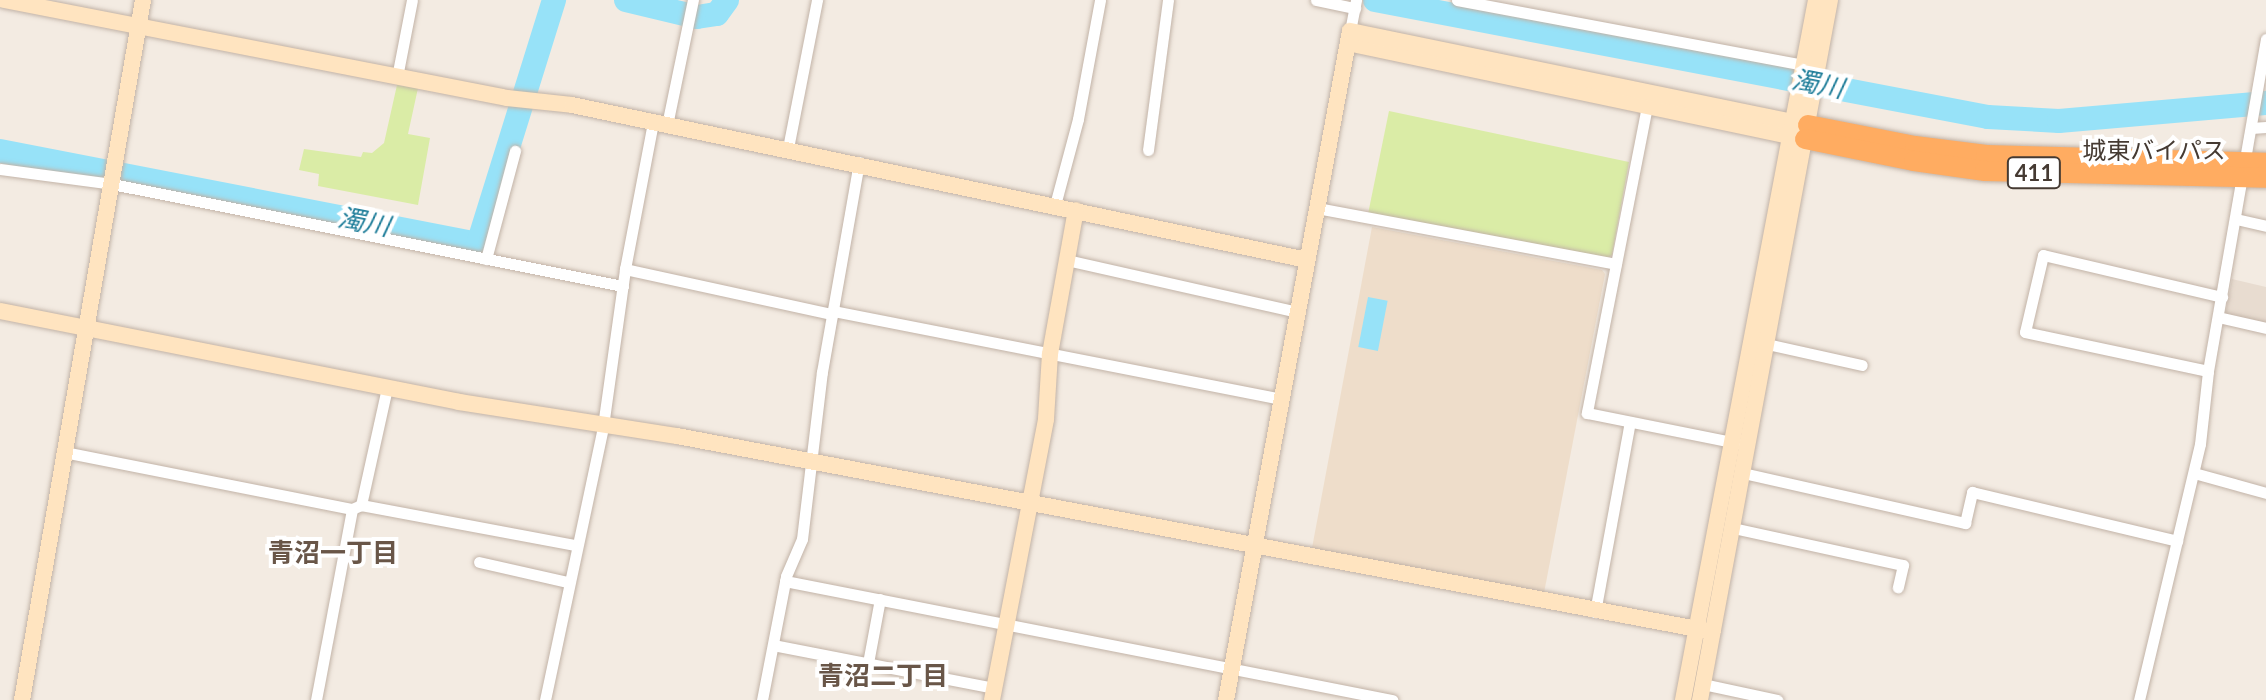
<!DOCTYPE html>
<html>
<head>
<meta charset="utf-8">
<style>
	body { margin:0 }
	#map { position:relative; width:2266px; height:700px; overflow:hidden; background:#f3ebe2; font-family:Lato,"Noto Sans JP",sans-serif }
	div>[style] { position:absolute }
	.residential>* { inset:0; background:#e8dcd0 }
	.education>* { inset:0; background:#eeddca }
	.green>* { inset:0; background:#daeca6 }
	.water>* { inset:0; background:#97e2f8; transform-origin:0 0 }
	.river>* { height:24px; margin:-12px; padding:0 12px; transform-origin:12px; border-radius:12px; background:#97e2f8 }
	.roads { filter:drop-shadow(0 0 2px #c2b3a7) drop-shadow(0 0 2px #c2b3a7) }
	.street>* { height:11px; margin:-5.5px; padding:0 5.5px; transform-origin:5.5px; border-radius:5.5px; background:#fff }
	.secondary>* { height:16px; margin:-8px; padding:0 8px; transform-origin:8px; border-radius:8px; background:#ffe4c0 }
	.highway>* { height:20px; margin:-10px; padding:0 10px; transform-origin:10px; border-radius:10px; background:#ffac61 }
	span { translate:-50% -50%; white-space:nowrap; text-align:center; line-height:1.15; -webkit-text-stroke:8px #fff; paint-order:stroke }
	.shield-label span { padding:2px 6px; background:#fff; border:2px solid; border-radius:6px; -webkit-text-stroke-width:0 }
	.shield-label { font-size:22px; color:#453a32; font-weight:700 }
	.street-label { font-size:24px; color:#453a32 }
	.water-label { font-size:26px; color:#1e7d99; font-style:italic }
	.neighbourhood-label { font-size:26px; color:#695648; font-weight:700 }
</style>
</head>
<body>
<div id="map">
	<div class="residential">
		<i style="clip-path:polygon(2232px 279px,2266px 287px,2266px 331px,2224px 321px)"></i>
	</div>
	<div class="education">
		<i style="clip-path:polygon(1372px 227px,1602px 270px,1605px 274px,1544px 593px,1312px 548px)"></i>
	</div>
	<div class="green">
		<i style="clip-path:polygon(397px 85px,418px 88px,408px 134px,430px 138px,418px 205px,318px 186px,319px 174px,299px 170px,304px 149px,361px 157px,363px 152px,372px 153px,384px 143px)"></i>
		<i style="clip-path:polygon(1389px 111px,1629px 162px,1612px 255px,1606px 259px,1368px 214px)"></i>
	</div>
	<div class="water">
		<i style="left:1368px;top:297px;width:20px;height:51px;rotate:11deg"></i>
	</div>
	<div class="river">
		<i style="left:626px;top:0;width:73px;rotate:13.5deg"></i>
		<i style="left:697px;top:17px;width:20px;rotate:-9deg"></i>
		<i style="left:717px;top:14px;width:17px;rotate:-54deg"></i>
		<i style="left:1375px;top:0;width:624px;rotate:10.81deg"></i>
		<i style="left:1988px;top:117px;width:71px;rotate:3.2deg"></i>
		<i style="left:2059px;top:121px;width:208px;rotate:-5deg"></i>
		<i style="left:0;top:151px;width:487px;rotate:11deg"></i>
		<i style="left:478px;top:244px;width:256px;rotate:-72.7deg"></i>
	</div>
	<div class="roads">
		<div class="street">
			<i style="left:1316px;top:0;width:40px;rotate:12deg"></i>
			<i style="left:1457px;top:0;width:359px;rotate:10.6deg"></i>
			<i style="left:1350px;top:31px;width:32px;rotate:-79deg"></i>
			<i style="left:397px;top:77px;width:78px;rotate:-79deg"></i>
			<i style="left:1648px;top:101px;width:318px;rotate:101.1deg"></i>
			<i style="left:1587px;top:413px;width:153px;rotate:11.3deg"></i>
			<i style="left:667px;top:125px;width:128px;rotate:-78.3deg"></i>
			<i style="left:2251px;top:128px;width:15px;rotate:-4deg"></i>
			<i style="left:788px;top:148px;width:151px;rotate:-78.9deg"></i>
			<i style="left:1148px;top:150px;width:151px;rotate:-82.4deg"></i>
			<i style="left:0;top:169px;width:113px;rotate:7.6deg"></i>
			<i style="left:112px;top:184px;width:521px;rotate:11.29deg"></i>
			<i style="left:1055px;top:205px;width:89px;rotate:-75deg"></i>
			<i style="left:1078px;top:119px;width:121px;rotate:-79.5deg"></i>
			<i style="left:1317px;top:208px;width:304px;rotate:10.6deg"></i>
			<i style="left:2236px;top:219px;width:31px;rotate:13deg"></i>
			<i style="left:486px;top:259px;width:112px;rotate:-75deg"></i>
			<i style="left:1067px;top:260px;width:236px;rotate:12.7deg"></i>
			<i style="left:625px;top:269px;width:212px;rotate:12.3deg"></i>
			<i style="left:833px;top:311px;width:458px;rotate:11.1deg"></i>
			<i style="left:2218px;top:317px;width:49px;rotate:12.9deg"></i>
			<i style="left:1767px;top:344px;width:97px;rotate:12.5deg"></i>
			<i style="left:2208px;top:371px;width:187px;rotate:-168deg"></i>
			<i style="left:2025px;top:332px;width:79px;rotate:-76.8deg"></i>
			<i style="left:2043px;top:255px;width:184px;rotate:13.2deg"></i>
			<i style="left:64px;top:452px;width:294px;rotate:11.2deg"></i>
			<i style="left:352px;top:509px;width:10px;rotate:-24deg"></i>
			<i style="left:361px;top:505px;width:218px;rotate:10.6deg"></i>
			<i style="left:1743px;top:473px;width:228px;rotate:12.7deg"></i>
			<i style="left:1965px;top:523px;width:32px;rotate:-77deg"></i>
			<i style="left:1972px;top:492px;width:211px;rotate:13.4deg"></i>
			<i style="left:2194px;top:473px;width:75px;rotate:15.5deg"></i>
			<i style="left:361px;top:505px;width:120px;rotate:-77.5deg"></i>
			<i style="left:1733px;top:528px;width:174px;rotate:12.3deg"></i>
			<i style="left:1903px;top:565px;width:23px;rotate:103deg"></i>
			<i style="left:479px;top:562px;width:90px;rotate:12.8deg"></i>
			<i style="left:785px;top:581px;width:619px;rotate:11.09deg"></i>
			<i style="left:1595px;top:612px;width:193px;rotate:-79.6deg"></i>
			<i style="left:773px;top:645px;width:226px;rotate:11deg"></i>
			<i style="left:868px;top:663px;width:65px;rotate:-79.4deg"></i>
			<i style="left:1703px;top:684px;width:76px;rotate:12.2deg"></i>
			<i style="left:316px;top:700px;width:194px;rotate:-79.3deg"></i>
			<i style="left:545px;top:700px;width:280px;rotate:-78deg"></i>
			<i style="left:603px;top:426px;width:159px;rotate:-82deg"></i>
			<i style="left:625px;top:269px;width:150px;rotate:-79.2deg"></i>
			<i style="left:762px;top:700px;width:126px;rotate:-79deg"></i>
			<i style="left:786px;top:576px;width:40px;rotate:-66.6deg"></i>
			<i style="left:802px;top:539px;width:168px;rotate:-83.2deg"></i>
			<i style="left:822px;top:372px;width:213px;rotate:-80deg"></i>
			<i style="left:2139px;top:700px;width:263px;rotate:-76.6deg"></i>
			<i style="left:2200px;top:444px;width:73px;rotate:-83.7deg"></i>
			<i style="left:2208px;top:371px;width:337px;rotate:-80.1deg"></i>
		</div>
		<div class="secondary">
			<i style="left:4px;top:0;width:512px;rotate:11.02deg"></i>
			<i style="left:507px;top:98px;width:65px;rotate:6.1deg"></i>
			<i style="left:572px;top:105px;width:751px;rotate:11.91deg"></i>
			<i style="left:1348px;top:43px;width:462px;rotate:11.9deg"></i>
			<i style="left:0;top:311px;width:468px;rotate:11.2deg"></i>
			<i style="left:459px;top:402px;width:221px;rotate:8.9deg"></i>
			<i style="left:677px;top:436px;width:1054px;rotate:10.71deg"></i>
			<i style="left:22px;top:700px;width:710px;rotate:-80.19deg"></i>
			<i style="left:992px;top:700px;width:286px;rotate:-79.1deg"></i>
			<i style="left:1046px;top:419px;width:65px;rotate:-86.5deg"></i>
			<i style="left:1050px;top:354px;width:146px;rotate:-79.8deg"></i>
			<i style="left:1226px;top:700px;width:680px;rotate:-79.5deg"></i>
			<i style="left:1350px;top:31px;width:468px;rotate:11.6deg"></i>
			<i style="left:1683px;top:700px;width:713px;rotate:-79.24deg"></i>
			<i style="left:1700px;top:700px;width:712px;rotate:-79.48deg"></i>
		</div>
		<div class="highway">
			<i style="left:1808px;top:125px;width:109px;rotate:11.1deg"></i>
			<i style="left:1915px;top:146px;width:72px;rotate:7.2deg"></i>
			<i style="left:1986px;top:155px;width:280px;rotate:1.6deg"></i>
			<i style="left:1805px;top:139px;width:111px;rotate:11.4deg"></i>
			<i style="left:1914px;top:161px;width:72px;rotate:8deg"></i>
			<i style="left:1985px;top:171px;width:281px;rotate:1.4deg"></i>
		</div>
	</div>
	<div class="shield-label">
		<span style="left:2034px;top:173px">411</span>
	</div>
	<div class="street-label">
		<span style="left:2154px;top:150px">城東バイパス</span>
	</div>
	<div class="water-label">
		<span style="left:1818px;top:84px;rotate:11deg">濁川</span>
		<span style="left:364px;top:222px;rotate:11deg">濁川</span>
	</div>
	<div class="neighbourhood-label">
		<span style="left:333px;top:553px">青沼一丁目</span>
		<span style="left:883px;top:676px">青沼二丁目</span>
	</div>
</div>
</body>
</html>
